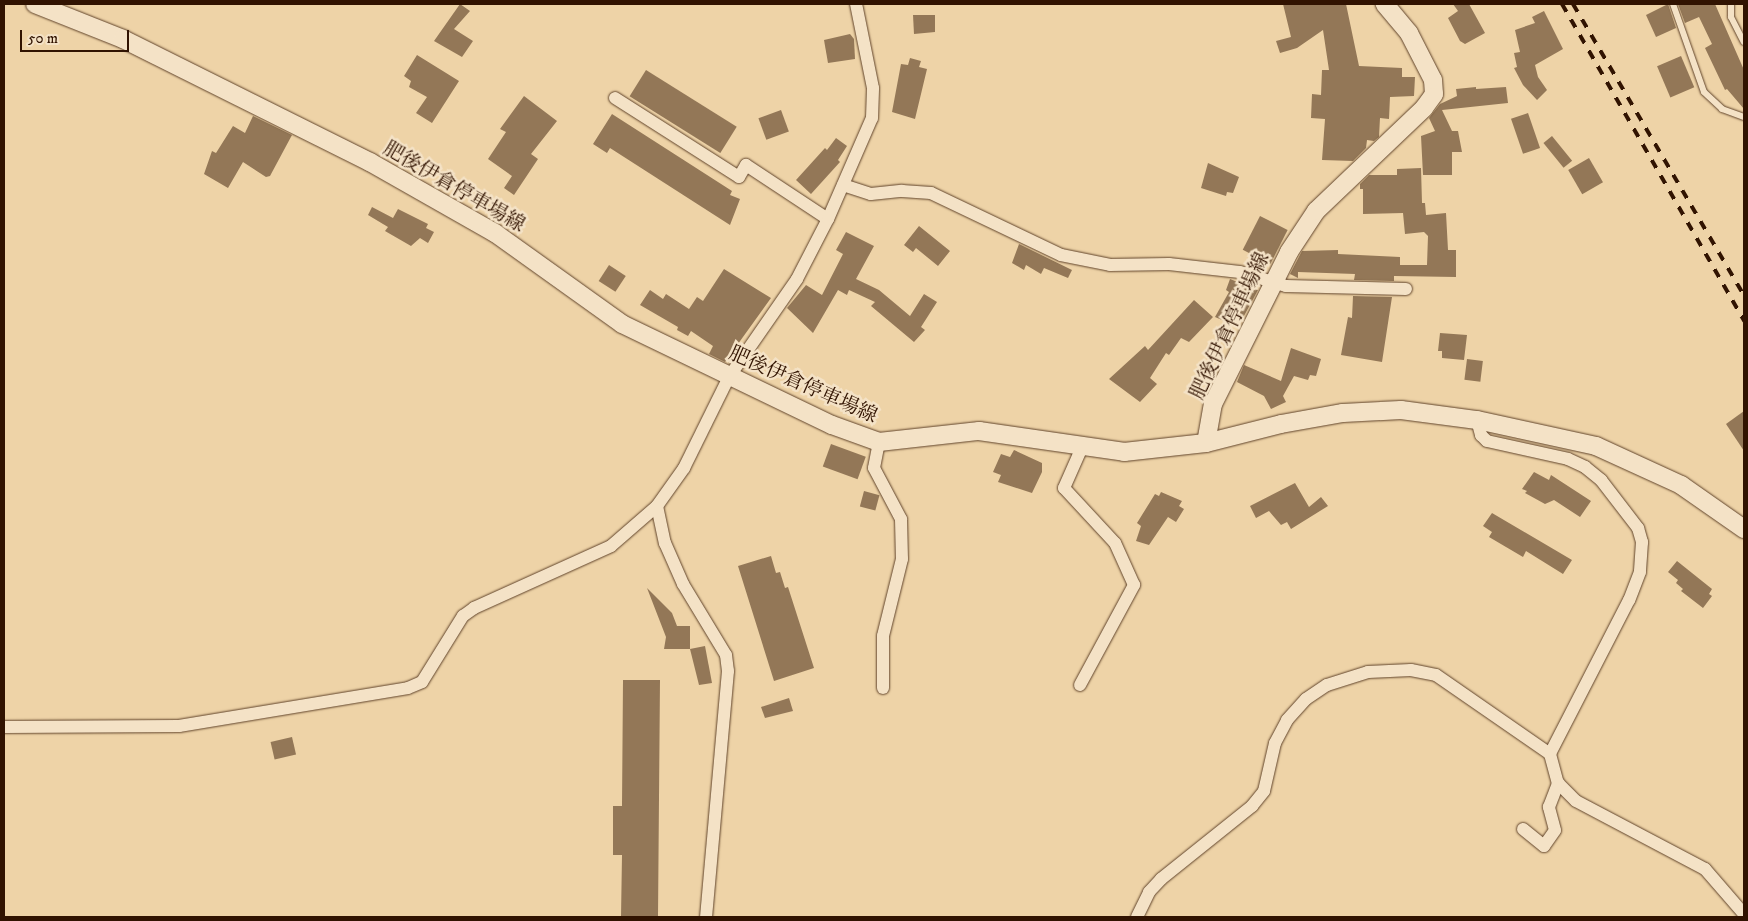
<!DOCTYPE html>
<html>
<head>
<meta charset="utf-8">
<style>
	body { margin:0 }
	#map { position:relative; width:1748px; height:921px; overflow:hidden; background:#eed3a7; font-family:"IM FELL DW Pica","Noto Serif JP",serif }
	div>[style] { position:absolute }
	.building>* { inset:0; background:#937757; transform-origin:0 0 }
	.roads { filter:drop-shadow(0 0 1px #60432a) drop-shadow(0 0 1px #60432a) }
	.service>* { height:6px; margin:-3px; padding:0 3px; transform-origin:3px; border-radius:3px; background:#f4e2c6 }
	.minor>* { height:12px; margin:-6px; padding:0 6px; transform-origin:6px; border-radius:6px; background:#f4e2c6 }
	.secondary>* { height:18px; margin:-9px; padding:0 9px; transform-origin:9px; border-radius:9px; background:#f4e2c6 }
	.rail>* { height:4px; margin-top:-2px; transform-origin:0; background:repeating-linear-gradient(90deg,#311301 0 9px,transparent 0 18px) }
	span { translate:-50% -50%; white-space:nowrap; text-align:center; line-height:1.15; -webkit-text-stroke:5px #f4e2c6; paint-order:stroke }
	.street-label { font-size:20px; color:#311301 }
	.frame { position:absolute; inset:0; border:5px solid #311301; pointer-events:none }
	.scale { position:absolute; left:20px; top:30px; width:109px; height:22px; box-sizing:border-box; border:2px solid #311301; border-top:0; padding-left:6px; font-size:15px; line-height:18px; white-space:nowrap; color:#311301; -webkit-text-stroke:4px #f4e2c6; paint-order:stroke }
</style>
</head>
<body>
<div id="map">
	<div class="building">
		<i style="clip-path:polygon(460px 4px,470px 11px,454px 29px,473px 41px,462px 57px,434px 41px)"></i>
		<i style="clip-path:polygon(1283px 4px,1346px 4px,1359px 66px,1402px 68px,1402px 77px,1415px 77px,1414px 96px,1390px 97px,1389px 119px,1380px 118px,1379px 137px,1374px 141px,1367px 140px,1366px 148px,1353px 161px,1322px 160px,1325px 119px,1311px 118px,1312px 94px,1321px 95px,1322px 70px,1329px 70px,1323px 30px,1297px 48px,1280px 53px,1276px 41px,1291px 37px)"></i>
		<i style="clip-path:polygon(1453px 4px,1469px 4px,1485px 33px,1465px 44px,1460px 41px,1448px 18px,1458px 11px)"></i>
		<i style="clip-path:polygon(1668px 4px,1676px 28px,1656px 37px,1646px 15px)"></i>
		<i style="clip-path:polygon(1678px 4px,1715px 4px,1744px 70px,1744px 109px,1727px 89px,1725px 90px,1705px 48px,1712px 44px,1699px 17px,1685px 23px)"></i>
		<i style="clip-path:polygon(1544px 11px,1563px 49px,1535px 65px,1538px 77px,1547px 90px,1537px 100px,1523px 85px,1514px 68px,1517px 67px,1514px 53px,1520px 52px,1515px 30px,1535px 23px,1532px 17px)"></i>
		<i style="clip-path:polygon(913px 15px,935px 15px,935px 32px,914px 34px)"></i>
		<i style="clip-path:polygon(850px 34px,854px 39px,855px 59px,828px 63px,824px 40px)"></i>
		<i style="clip-path:polygon(417px 55px,459px 81px,432px 123px,416px 113px,427px 97px,409px 87px,411px 81px,404px 76px)"></i>
		<i style="left:1681px;top:56px;width:34px;height:26px;rotate:67deg"></i>
		<i style="clip-path:polygon(910px 58px,921px 61px,919px 67px,927px 69px,915px 119px,892px 112px,901px 64px,908px 65px)"></i>
		<i style="left:646px;top:70px;width:107px;height:31px;rotate:32deg"></i>
		<i style="clip-path:polygon(1476px 87px,1476px 89px,1506px 87px,1508px 103px,1442px 110px,1452px 131px,1458px 131px,1462px 152px,1452px 152px,1452px 175px,1423px 175px,1421px 136px,1435px 131px,1429px 118px,1440px 104px,1457px 96px,1456px 89px)"></i>
		<i style="clip-path:polygon(524px 96px,557px 121px,531px 154px,538px 159px,514px 195px,504px 188px,512px 176px,488px 159px,506px 132px,500px 129px)"></i>
		<i style="left:781px;top:110px;width:23px;height:24px;rotate:70deg"></i>
		<i style="left:1528px;top:113px;width:37px;height:18px;rotate:71deg"></i>
		<i style="clip-path:polygon(612px 114px,732px 191px,730px 195px,740px 199px,730px 225px,610px 148px,607px 153px,593px 144px)"></i>
		<i style="clip-path:polygon(253px 116px,292px 135px,270px 176px,266px 177px,243px 162px,228px 188px,204px 174px,212px 151px,216px 153px,233px 126px,245px 133px)"></i>
		<i style="left:1552px;top:136px;width:32px;height:11px;rotate:51deg"></i>
		<i style="clip-path:polygon(836px 138px,847px 146px,838px 160px,840px 162px,811px 194px,796px 180px,825px 148px,827px 150px)"></i>
		<i style="left:1589px;top:158px;width:28px;height:24px;rotate:60deg"></i>
		<i style="clip-path:polygon(1208px 163px,1239px 177px,1233px 193px,1227px 192px,1226px 196px,1201px 188px)"></i>
		<i style="clip-path:polygon(1421px 168px,1422px 203px,1425px 203px,1426px 215px,1446px 213px,1448px 250px,1456px 250px,1456px 277px,1394px 276px,1394px 281px,1354px 280px,1355px 274px,1298px 272px,1298px 278px,1290px 274px,1302px 251px,1338px 250px,1338px 254px,1400px 257px,1400px 265px,1427px 265px,1428px 236px,1424px 232px,1405px 234px,1403px 213px,1363px 214px,1363px 189px,1360px 189px,1360px 184px,1369px 175px,1397px 175px,1397px 169px)"></i>
		<i style="clip-path:polygon(372px 207px,393px 218px,398px 209px,428px 224px,426px 228px,434px 232px,428px 243px,420px 238px,411px 246px,385px 231px,388px 227px,368px 215px)"></i>
		<i style="left:1260px;top:216px;width:31px;height:38px;rotate:27deg"></i>
		<i style="clip-path:polygon(919px 226px,950px 251px,938px 266px,916px 248px,913px 252px,904px 245px)"></i>
		<i style="clip-path:polygon(846px 232px,874px 246px,856px 279px,879px 290px,910px 316px,924px 294px,937px 302px,921px 327px,925px 330px,914px 342px,871px 306px,875px 302px,849px 290px,847px 295px,838px 290px,813px 333px,787px 308px,806px 285px,822px 295px,843px 254px,836px 250px)"></i>
		<i style="clip-path:polygon(1019px 244px,1072px 270px,1068px 278px,1044px 268px,1041px 274px,1026px 265px,1024px 270px,1012px 263px)"></i>
		<i style="left:609px;top:265px;width:20px;height:19px;rotate:33deg"></i>
		<i style="clip-path:polygon(724px 269px,771px 298px,725px 362px,709px 354px,713px 346px,691px 331px,688px 336px,677px 330px,678px 327px,640px 305px,650px 290px,663px 299px,666px 294px,689px 309px,697px 297px,703px 301px)"></i>
		<i style="clip-path:polygon(1230px 279px,1258px 290px,1238px 327px,1215px 317px,1229px 292px,1226px 290px)"></i>
		<i style="clip-path:polygon(1353px 296px,1392px 297px,1382px 362px,1341px 355px,1348px 317px,1352px 318px)"></i>
		<i style="clip-path:polygon(1194px 300px,1213px 317px,1189px 342px,1181px 338px,1169px 355px,1166px 353px,1150px 378px,1157px 384px,1140px 402px,1109px 379px,1145px 346px,1148px 350px)"></i>
		<i style="clip-path:polygon(1440px 333px,1467px 335px,1464px 360px,1442px 358px,1442px 351px,1438px 351px)"></i>
		<i style="clip-path:polygon(1291px 348px,1321px 359px,1316px 376px,1310px 375px,1308px 380px,1294px 376px,1283px 396px,1286px 402px,1271px 409px,1264px 396px,1237px 382px,1244px 365px,1281px 381px)"></i>
		<i style="left:1467px;top:359px;width:16px;height:21px;rotate:7deg"></i>
		<i style="clip-path:polygon(1744px 411px,1744px 451px,1726px 424px)"></i>
		<i style="left:831px;top:444px;width:37px;height:24px;rotate:20deg"></i>
		<i style="clip-path:polygon(1014px 450px,1042px 463px,1042px 472px,1032px 493px,998px 482px,1001px 475px,993px 472px,1001px 454px,1010px 457px)"></i>
		<i style="clip-path:polygon(1534px 472px,1549px 480px,1551px 475px,1591px 501px,1580px 517px,1554px 500px,1545px 504px,1525px 493px,1527px 491px,1522px 489px)"></i>
		<i style="clip-path:polygon(1295px 483px,1309px 507px,1321px 497px,1328px 506px,1291px 529px,1287px 522px,1281px 525px,1269px 511px,1256px 518px,1250px 506px)"></i>
		<i style="left:864px;top:491px;width:16px;height:16px;rotate:15deg"></i>
		<i style="clip-path:polygon(1161px 492px,1182px 501px,1179px 506px,1184px 509px,1176px 522px,1168px 517px,1149px 545px,1136px 541px,1141px 526px,1137px 523px,1155px 494px,1159px 496px)"></i>
		<i style="clip-path:polygon(1492px 513px,1572px 560px,1563px 574px,1526px 551px,1523px 557px,1489px 537px,1492px 532px,1483px 526px)"></i>
		<i style="clip-path:polygon(771px 556px,776px 573px,780px 572px,785px 588px,788px 587px,814px 668px,774px 681px,738px 566px)"></i>
		<i style="clip-path:polygon(1677px 561px,1712px 589px,1709px 594px,1712px 596px,1703px 608px,1681px 591px,1683px 589px,1676px 583px,1678px 580px,1668px 572px)"></i>
		<i style="clip-path:polygon(647px 588px,672px 613px,677px 626px,690px 626px,690px 649px,664px 649px,666px 637px)"></i>
		<i style="clip-path:polygon(705px 646px,712px 683px,699px 685px,690px 649px)"></i>
		<i style="clip-path:polygon(623px 680px,660px 680px,658px 917px,621px 917px,622px 855px,613px 855px,613px 806px,622px 806px)"></i>
		<i style="clip-path:polygon(789px 698px,793px 711px,765px 718px,761px 707px)"></i>
		<i style="left:292px;top:737px;width:18px;height:22px;rotate:77deg"></i>
	</div>
	<div class="roads">
		<div class="service">
			<i style="left:1673px;top:4px;width:93px;rotate:70.6deg"></i>
			<i style="left:1704px;top:92px;width:25px;rotate:43deg"></i>
			<i style="left:1722px;top:109px;width:23px;rotate:20deg"></i>
			<i style="left:1731px;top:4px;width:13px;rotate:90deg"></i>
			<i style="left:1731px;top:17px;width:28px;rotate:63deg"></i>
		</div>
		<div class="minor">
			<i style="left:615px;top:98px;width:147px;rotate:32.5deg"></i>
			<i style="left:739px;top:177px;width:14px;rotate:-60deg"></i>
			<i style="left:746px;top:165px;width:98px;rotate:33.4deg"></i>
			<i style="left:843px;top:185px;width:29px;rotate:18deg"></i>
			<i style="left:871px;top:194px;width:31px;rotate:-6deg"></i>
			<i style="left:902px;top:191px;width:29px;rotate:4deg"></i>
			<i style="left:931px;top:193px;width:144px;rotate:25.5deg"></i>
			<i style="left:1061px;top:255px;width:50px;rotate:11.5deg"></i>
			<i style="left:1110px;top:265px;width:59px;rotate:-1deg"></i>
			<i style="left:1169px;top:264px;width:71px;rotate:6.4deg"></i>
			<i style="left:1240px;top:272px;width:48px;rotate:16.9deg"></i>
			<i style="left:1286px;top:286px;width:120px;rotate:1.4deg"></i>
			<i style="left:1477px;top:420px;width:16px;rotate:75deg"></i>
			<i style="left:1481px;top:435px;width:8px;rotate:45deg"></i>
			<i style="left:1487px;top:441px;width:83px;rotate:12.5deg"></i>
			<i style="left:1568px;top:459px;width:19px;rotate:25deg"></i>
			<i style="left:1585px;top:467px;width:21px;rotate:39deg"></i>
			<i style="left:1601px;top:480px;width:61px;rotate:52.4deg"></i>
			<i style="left:1638px;top:528px;width:15px;rotate:74deg"></i>
			<i style="left:1642px;top:542px;width:30px;rotate:94deg"></i>
			<i style="left:1640px;top:572px;width:30px;rotate:111deg"></i>
			<i style="left:1629px;top:600px;width:173px;rotate:117.2deg"></i>
			<i style="left:1550px;top:754px;width:30px;rotate:75deg"></i>
			<i style="left:1558px;top:783px;width:25px;rotate:45deg"></i>
			<i style="left:1576px;top:801px;width:146px;rotate:27.8deg"></i>
			<i style="left:1705px;top:869px;width:60px;rotate:49.1deg"></i>
			<i style="left:879px;top:442px;width:26px;rotate:101deg"></i>
			<i style="left:874px;top:468px;width:58px;rotate:62.1deg"></i>
			<i style="left:901px;top:519px;width:40px;rotate:88.6deg"></i>
			<i style="left:902px;top:559px;width:79px;rotate:103.9deg"></i>
			<i style="left:883px;top:636px;width:52px;rotate:90deg"></i>
			<i style="left:657px;top:506px;width:38px;rotate:78deg"></i>
			<i style="left:665px;top:543px;width:45px;rotate:66.3deg"></i>
			<i style="left:683px;top:584px;width:83px;rotate:58.8deg"></i>
			<i style="left:726px;top:655px;width:16px;rotate:83deg"></i>
			<i style="left:728px;top:671px;width:247px;rotate:95.1deg"></i>
			<i style="left:1080px;top:685px;width:114px;rotate:-61.6deg"></i>
			<i style="left:1134px;top:585px;width:46px;rotate:-114.3deg"></i>
			<i style="left:1115px;top:543px;width:75px;rotate:-132.8deg"></i>
			<i style="left:1064px;top:488px;width:47px;rotate:-66.2deg"></i>
			<i style="left:4px;top:727px;width:175px;rotate:-0.3deg"></i>
			<i style="left:179px;top:726px;width:232px;rotate:-9.4deg"></i>
			<i style="left:408px;top:688px;width:15px;rotate:-23deg"></i>
			<i style="left:422px;top:682px;width:78px;rotate:-58.2deg"></i>
			<i style="left:463px;top:616px;width:14px;rotate:-36deg"></i>
			<i style="left:474px;top:608px;width:150px;rotate:-24.3deg"></i>
			<i style="left:611px;top:546px;width:61px;rotate:-41deg"></i>
			<i style="left:657px;top:506px;width:47px;rotate:-54.6deg"></i>
			<i style="left:684px;top:468px;width:102px;rotate:-63.7deg"></i>
			<i style="left:729px;top:377px;width:119px;rotate:-55.2deg"></i>
			<i style="left:797px;top:279px;width:68px;rotate:-62.7deg"></i>
			<i style="left:828px;top:219px;width:110px;rotate:-66.5deg"></i>
			<i style="left:872px;top:118px;width:30px;rotate:-88deg"></i>
			<i style="left:873px;top:88px;width:86px;rotate:-101.4deg"></i>
			<i style="left:1523px;top:829px;width:27px;rotate:39deg"></i>
			<i style="left:1544px;top:846px;width:19px;rotate:-55deg"></i>
			<i style="left:1555px;top:830px;width:24px;rotate:-105deg"></i>
			<i style="left:1549px;top:807px;width:26px;rotate:-69deg"></i>
			<i style="left:1137px;top:917px;width:28px;rotate:-64deg"></i>
			<i style="left:1149px;top:892px;width:18px;rotate:-47deg"></i>
			<i style="left:1161px;top:879px;width:117px;rotate:-38.7deg"></i>
			<i style="left:1252px;top:806px;width:19px;rotate:-51deg"></i>
			<i style="left:1264px;top:791px;width:49px;rotate:-77.1deg"></i>
			<i style="left:1275px;top:743px;width:26px;rotate:-62deg"></i>
			<i style="left:1287px;top:720px;width:28px;rotate:-48deg"></i>
			<i style="left:1306px;top:699px;width:25px;rotate:-34deg"></i>
			<i style="left:1327px;top:685px;width:43px;rotate:-17.6deg"></i>
			<i style="left:1368px;top:672px;width:43px;rotate:-2.7deg"></i>
			<i style="left:1411px;top:670px;width:25px;rotate:11deg"></i>
			<i style="left:1436px;top:675px;width:139px;rotate:34.7deg"></i>
		</div>
		<div class="secondary">
			<i style="left:35px;top:4px;width:95px;rotate:21.7deg"></i>
			<i style="left:123px;top:39px;width:276px;rotate:26.5deg"></i>
			<i style="left:370px;top:162px;width:144px;rotate:29.6deg"></i>
			<i style="left:495px;top:233px;width:156px;rotate:35.6deg"></i>
			<i style="left:622px;top:324px;width:233px;rotate:25.7deg"></i>
			<i style="left:832px;top:425px;width:50px;rotate:19.9deg"></i>
			<i style="left:879px;top:442px;width:101px;rotate:-6.3deg"></i>
			<i style="left:979px;top:431px;width:147px;rotate:8.2deg"></i>
			<i style="left:1124px;top:452px;width:82px;rotate:-6.3deg"></i>
			<i style="left:1206px;top:443px;width:77px;rotate:-14.2deg"></i>
			<i style="left:1281px;top:424px;width:63px;rotate:-10.1deg"></i>
			<i style="left:1343px;top:413px;width:58px;rotate:-3deg"></i>
			<i style="left:1401px;top:410px;width:77px;rotate:7.5deg"></i>
			<i style="left:1477px;top:420px;width:122px;rotate:12.3deg"></i>
			<i style="left:1596px;top:446px;width:94px;rotate:24.6deg"></i>
			<i style="left:1681px;top:485px;width:77px;rotate:34.9deg"></i>
			<i style="left:1206px;top:443px;width:40px;rotate:-80deg"></i>
			<i style="left:1213px;top:404px;width:170px;rotate:-63.4deg"></i>
			<i style="left:1289px;top:252px;width:49px;rotate:-56.6deg"></i>
			<i style="left:1316px;top:211px;width:149px;rotate:-43.6deg"></i>
			<i style="left:1424px;top:108px;width:17px;rotate:-54deg"></i>
			<i style="left:1434px;top:94px;width:14px;rotate:-94deg"></i>
			<i style="left:1433px;top:80px;width:53px;rotate:-117.1deg"></i>
			<i style="left:1409px;top:33px;width:38px;rotate:-130deg"></i>
		</div>
	</div>
	<div class="rail">
		<i style="left:1562px;top:4px;width:366px;rotate:60.1deg"></i>
		<i style="left:1573px;top:4px;width:338px;rotate:59.6deg"></i>
	</div>
	<div class="street-label">
		<span style="left:454px;top:187px;rotate:30deg">肥後伊倉停車場線</span>
		<span style="left:1230px;top:326px;rotate:-65deg">肥後伊倉停車場線</span>
		<span style="left:803px;top:385px;rotate:24deg">肥後伊倉停車場線</span>
	</div>
	<div class="frame"></div>
	<div class="scale">50 m</div>
</div>
</body>
</html>
